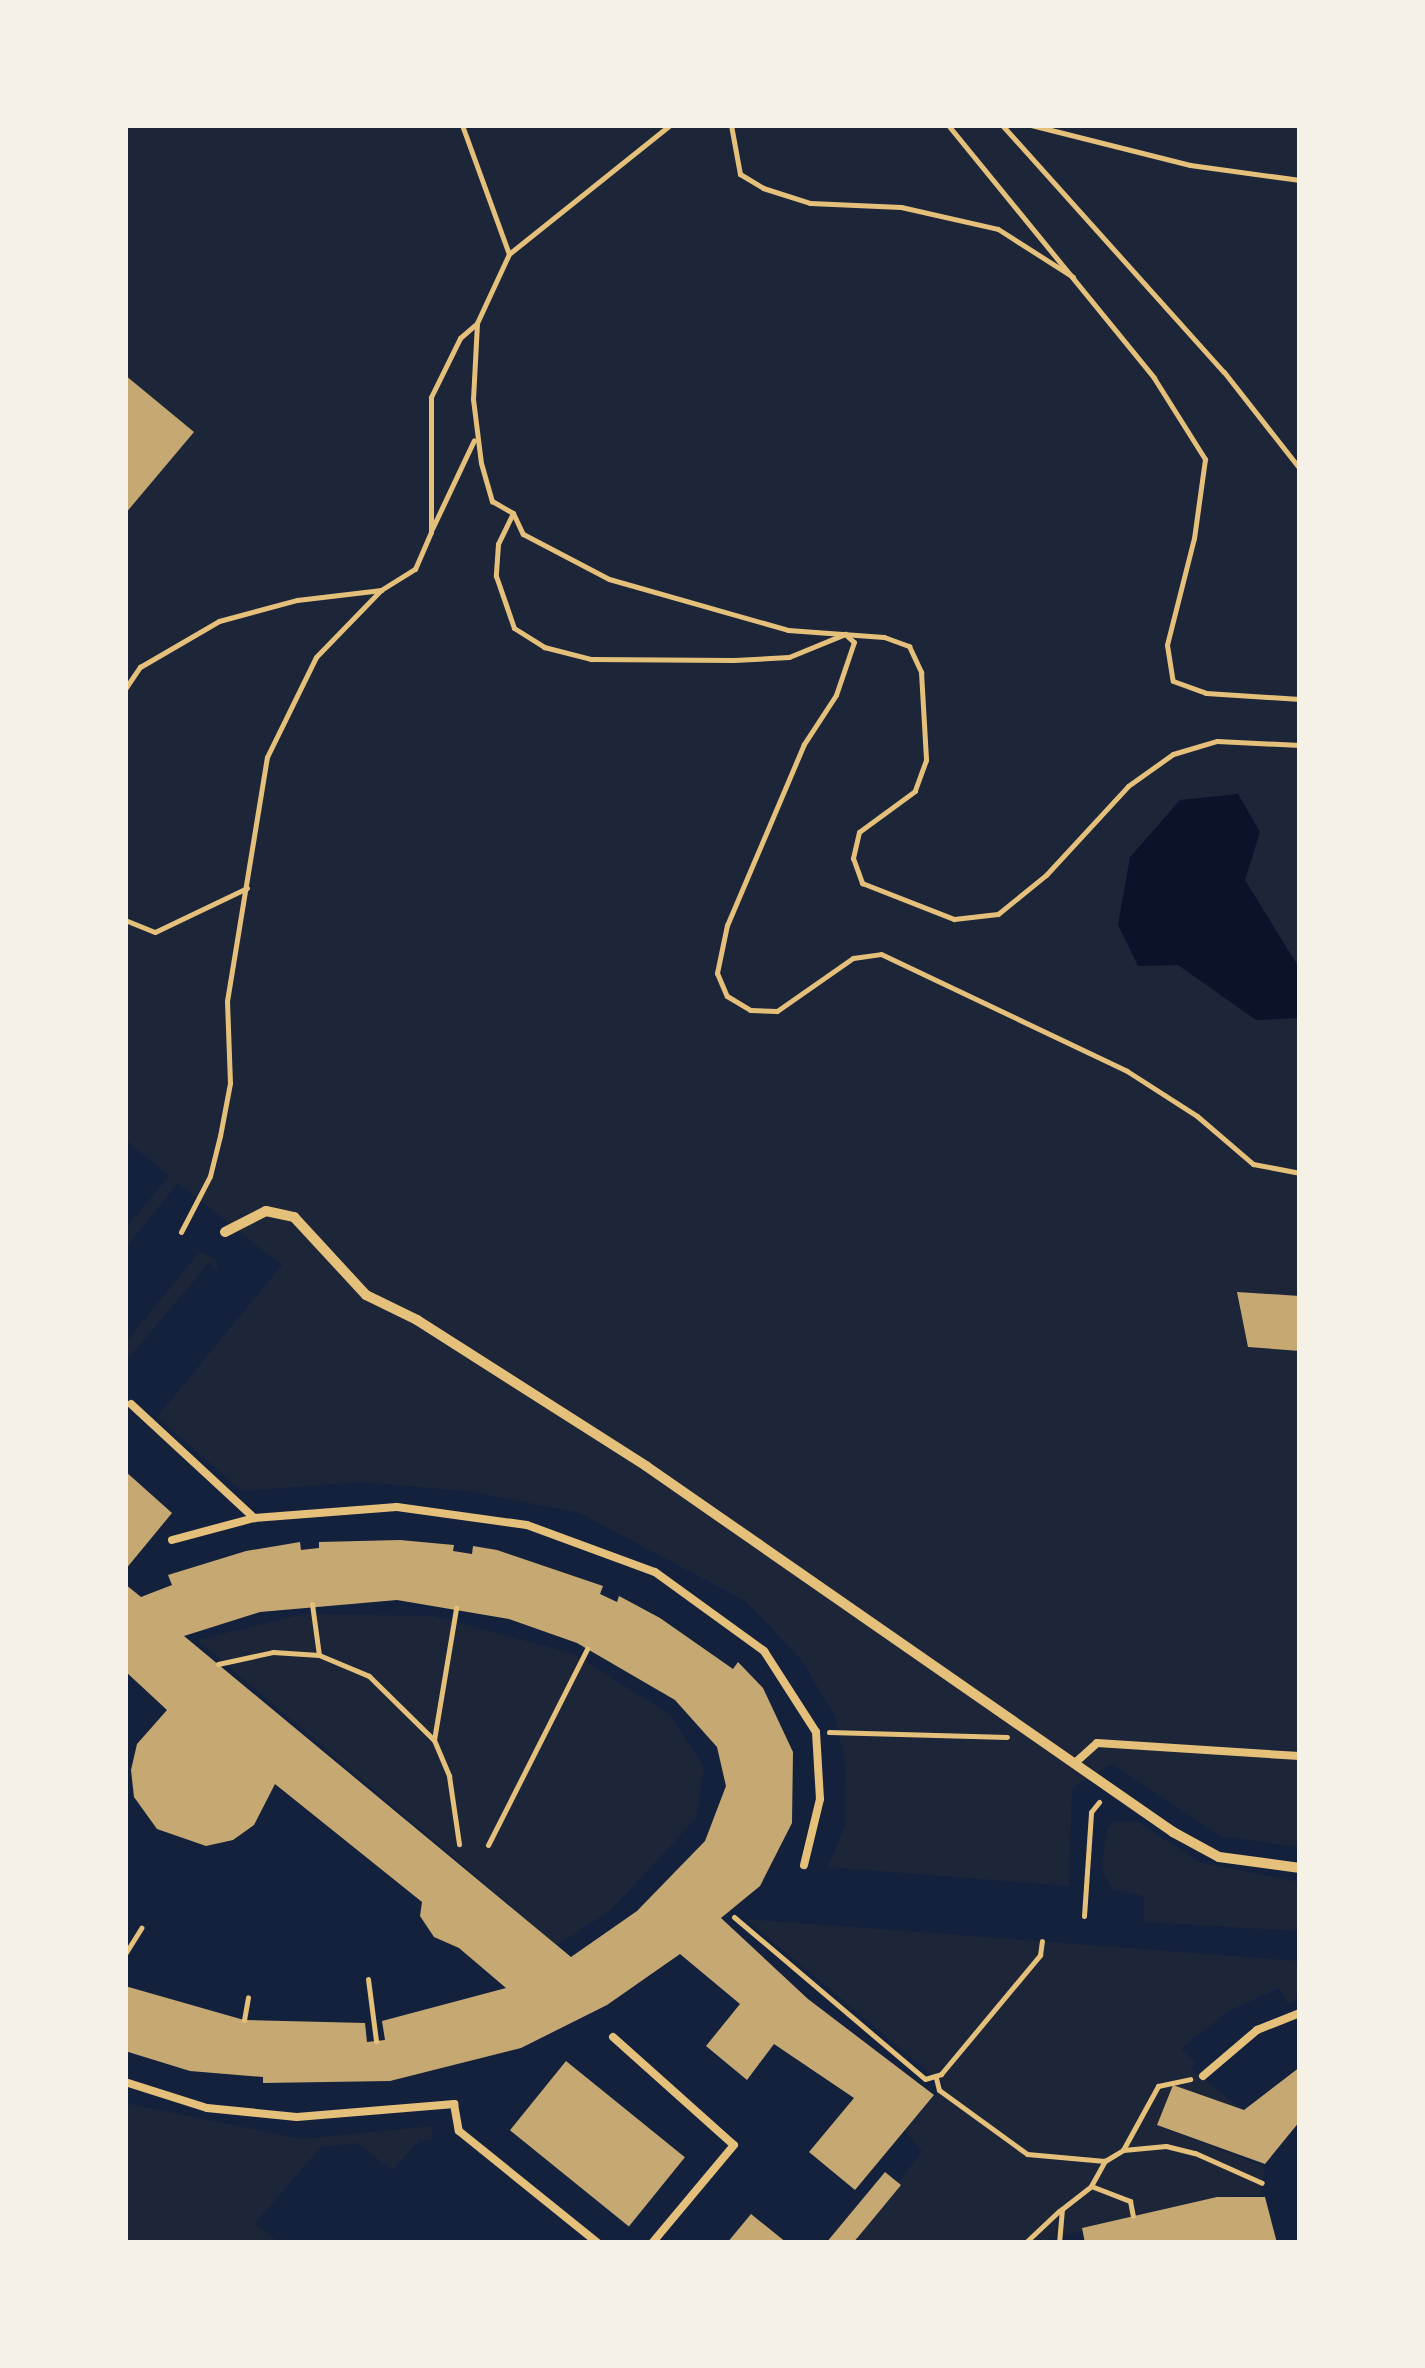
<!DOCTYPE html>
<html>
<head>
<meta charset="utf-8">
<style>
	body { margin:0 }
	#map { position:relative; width:1425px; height:2368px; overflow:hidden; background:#14213d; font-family:"Playfair Display",serif }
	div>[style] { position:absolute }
	.green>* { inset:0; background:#1d2539 }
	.water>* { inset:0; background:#0b132b }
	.building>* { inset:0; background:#c6a872; transform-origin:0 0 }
	.path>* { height:5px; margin:-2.5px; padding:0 2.5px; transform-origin:2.5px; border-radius:2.5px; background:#e5c07b }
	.service>* { height:8px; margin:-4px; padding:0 4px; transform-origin:4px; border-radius:4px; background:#e5c07b }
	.minor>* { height:10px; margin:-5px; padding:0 5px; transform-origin:5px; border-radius:5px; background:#e5c07b }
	span { translate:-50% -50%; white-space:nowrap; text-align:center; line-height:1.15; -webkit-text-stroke:8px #f6f1e7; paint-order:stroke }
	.frame { position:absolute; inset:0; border:128px solid #f6f1e7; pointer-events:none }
</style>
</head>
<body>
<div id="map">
	<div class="green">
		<i style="clip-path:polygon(125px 125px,1300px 125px,1300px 1847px,1220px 1836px,1112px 1764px,1072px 1787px,1069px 1886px,828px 1867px,845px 1826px,846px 1767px,835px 1716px,800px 1658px,745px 1601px,580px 1513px,467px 1491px,361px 1482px,242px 1491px,157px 1417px,282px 1265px,178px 1183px,125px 1248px,125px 1229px,169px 1176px,125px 1139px)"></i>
		<i style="clip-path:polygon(190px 1247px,215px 1259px,218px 1270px,209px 1263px,125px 1362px,125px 1343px,198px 1254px)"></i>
		<i style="clip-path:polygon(304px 1614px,433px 1616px,574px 1654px,669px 1714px,704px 1767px,696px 1818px,611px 1910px,557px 1945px,197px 1640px)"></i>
		<i style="clip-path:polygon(1136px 1821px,1202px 1863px,1300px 1882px,1300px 1931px,1144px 1922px,1144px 1896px,1112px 1889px,1102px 1869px,1106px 1831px,1114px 1822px)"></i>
		<i style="clip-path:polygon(746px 1919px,1300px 1961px,1296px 2001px,1288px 2004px,1279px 1988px,1227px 2012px,1181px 2049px,1195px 2063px,1191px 2068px,1241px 2109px,1173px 2085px,1157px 2125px,1265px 2167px,1261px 2195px,1217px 2197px,1035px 2243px,853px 2243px,922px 2151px,905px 2131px,944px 2085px)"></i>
		<i style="clip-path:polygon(125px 2103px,301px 2139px,433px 2126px,431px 2140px,420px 2140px,392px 2170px,357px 2143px,321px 2147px,255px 2223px,279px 2243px,125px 2243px)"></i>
	</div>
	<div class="water">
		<i style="clip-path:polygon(1238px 794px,1260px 832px,1245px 880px,1300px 969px,1300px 1018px,1256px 1020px,1178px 965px,1138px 966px,1118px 925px,1130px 857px,1180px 800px)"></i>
	</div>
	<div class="building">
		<i style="clip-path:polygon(125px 375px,194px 432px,125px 514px)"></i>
		<i style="clip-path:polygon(1237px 1292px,1300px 1296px,1300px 1351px,1248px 1347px)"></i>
		<i style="clip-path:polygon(125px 1471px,172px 1513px,125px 1570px)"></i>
		<i style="clip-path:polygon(evenodd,400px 1540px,454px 1545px,453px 1551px,472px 1554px,473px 1546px,497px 1550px,603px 1586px,600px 1594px,617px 1602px,619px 1596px,660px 1618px,733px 1669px,738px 1662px,763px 1688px,793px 1752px,792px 1823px,760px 1886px,721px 1918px,808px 1999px,934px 2095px,855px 2190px,809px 2152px,854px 2098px,774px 2044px,747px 2080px,706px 2046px,740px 2004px,680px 1954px,607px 2005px,521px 2048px,390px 2081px,263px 2083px,263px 2077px,190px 2071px,125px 2051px,125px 1986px,244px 2020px,365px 2023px,367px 2042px,385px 2040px,382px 2021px,506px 1988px,459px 1948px,434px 1937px,420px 1916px,422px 1902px,275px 1784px,254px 1825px,233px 1840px,206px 1846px,157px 1829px,134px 1797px,131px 1770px,137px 1744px,167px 1710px,125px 1671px,125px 1584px,141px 1597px,172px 1585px,168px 1575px,246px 1551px,300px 1542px,301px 1550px,319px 1548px,319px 1542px,400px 1540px,397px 1600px,509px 1619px,577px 1643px,675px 1700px,717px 1747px,726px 1786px,705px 1841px,637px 1911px,571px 1957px,184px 1636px,260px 1612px,397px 1600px)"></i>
		<i style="left:566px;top:2061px;width:153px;height:89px;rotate:39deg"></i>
		<i style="clip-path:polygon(1300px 2067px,1300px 2121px,1265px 2164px,1157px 2125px,1173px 2085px,1244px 2110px)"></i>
		<i style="clip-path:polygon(885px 2172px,901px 2185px,878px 2213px,853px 2243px,826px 2243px)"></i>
		<i style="clip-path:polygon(1217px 2197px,1265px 2197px,1277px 2243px,1085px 2243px,1082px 2228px)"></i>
		<i style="clip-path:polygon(751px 2214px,787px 2243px,727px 2243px)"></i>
	</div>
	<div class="path">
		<i style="left:462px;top:125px;width:137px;rotate:70deg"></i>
		<i style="left:670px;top:125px;width:206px;rotate:141.3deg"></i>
		<i style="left:509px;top:254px;width:76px;rotate:114.9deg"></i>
		<i style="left:477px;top:323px;width:76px;rotate:93deg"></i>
		<i style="left:473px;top:399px;width:64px;rotate:82.9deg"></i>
		<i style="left:481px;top:463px;width:40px;rotate:74deg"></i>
		<i style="left:492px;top:501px;width:24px;rotate:30deg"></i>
		<i style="left:513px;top:513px;width:23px;rotate:65deg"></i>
		<i style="left:523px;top:534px;width:97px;rotate:27.6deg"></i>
		<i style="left:609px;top:579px;width:186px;rotate:15.9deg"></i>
		<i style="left:788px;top:630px;width:96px;rotate:4.2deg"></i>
		<i style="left:884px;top:637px;width:27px;rotate:20deg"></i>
		<i style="left:909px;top:646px;width:29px;rotate:65deg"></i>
		<i style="left:921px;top:672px;width:88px;rotate:86.7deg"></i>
		<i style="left:926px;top:760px;width:33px;rotate:110deg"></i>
		<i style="left:915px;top:791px;width:69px;rotate:143.8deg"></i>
		<i style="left:859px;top:832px;width:27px;rotate:103deg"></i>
		<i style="left:853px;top:858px;width:27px;rotate:70deg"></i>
		<i style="left:862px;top:883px;width:99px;rotate:21.4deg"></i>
		<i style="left:954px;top:919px;width:44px;rotate:-6.5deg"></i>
		<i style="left:998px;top:914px;width:62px;rotate:-39.1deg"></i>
		<i style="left:1046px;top:875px;width:121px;rotate:-47.3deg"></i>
		<i style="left:1128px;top:786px;width:55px;rotate:-35.4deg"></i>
		<i style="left:1173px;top:754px;width:46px;rotate:-16.5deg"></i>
		<i style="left:1217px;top:741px;width:83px;rotate:2.8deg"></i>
		<i style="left:731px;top:125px;width:50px;rotate:79.6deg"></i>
		<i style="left:740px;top:174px;width:27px;rotate:31deg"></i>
		<i style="left:763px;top:188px;width:49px;rotate:17.7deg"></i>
		<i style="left:810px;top:203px;width:91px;rotate:2.5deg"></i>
		<i style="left:901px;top:207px;width:99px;rotate:12.8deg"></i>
		<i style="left:998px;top:229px;width:89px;rotate:32.6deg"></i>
		<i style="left:948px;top:125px;width:326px;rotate:50.8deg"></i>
		<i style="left:1154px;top:378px;width:96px;rotate:57.8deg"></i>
		<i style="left:1205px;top:459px;width:80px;rotate:97.9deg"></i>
		<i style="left:1194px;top:538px;width:110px;rotate:104.2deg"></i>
		<i style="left:1167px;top:645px;width:36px;rotate:81deg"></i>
		<i style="left:1173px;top:681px;width:35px;rotate:20deg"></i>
		<i style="left:1206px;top:693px;width:94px;rotate:3.7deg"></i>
		<i style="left:1002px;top:125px;width:332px;rotate:48.1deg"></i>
		<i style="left:1224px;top:372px;width:123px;rotate:51.9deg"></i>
		<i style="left:1031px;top:125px;width:164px;rotate:14.1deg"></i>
		<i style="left:1190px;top:165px;width:111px;rotate:7.8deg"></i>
		<i style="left:513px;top:513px;width:34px;rotate:116deg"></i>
		<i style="left:498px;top:544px;width:32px;rotate:94deg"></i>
		<i style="left:496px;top:576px;width:55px;rotate:70.9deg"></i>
		<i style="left:514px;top:628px;width:36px;rotate:32deg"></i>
		<i style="left:544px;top:647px;width:49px;rotate:14.3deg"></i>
		<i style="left:591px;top:659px;width:143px;rotate:0.4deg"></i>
		<i style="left:734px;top:660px;width:55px;rotate:-3.1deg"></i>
		<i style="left:789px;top:657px;width:61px;rotate:-22.3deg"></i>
		<i style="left:845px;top:634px;width:12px;rotate:42deg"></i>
		<i style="left:854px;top:642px;width:56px;rotate:108.8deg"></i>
		<i style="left:836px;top:695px;width:59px;rotate:123.1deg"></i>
		<i style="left:804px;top:744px;width:197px;rotate:113deg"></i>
		<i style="left:727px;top:925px;width:49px;rotate:101.8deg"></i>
		<i style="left:717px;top:973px;width:25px;rotate:67deg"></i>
		<i style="left:727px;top:996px;width:27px;rotate:31deg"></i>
		<i style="left:750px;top:1010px;width:27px;rotate:2deg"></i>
		<i style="left:777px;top:1011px;width:93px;rotate:-34.9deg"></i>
		<i style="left:853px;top:958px;width:28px;rotate:-8deg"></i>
		<i style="left:881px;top:954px;width:272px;rotate:25.4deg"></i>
		<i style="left:1127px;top:1071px;width:83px;rotate:32.7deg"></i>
		<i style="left:1197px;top:1116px;width:74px;rotate:40.6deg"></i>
		<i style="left:1253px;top:1164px;width:48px;rotate:10.8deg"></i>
		<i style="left:432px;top:529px;width:98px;rotate:-64.7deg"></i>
		<i style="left:125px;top:689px;width:27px;rotate:-56deg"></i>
		<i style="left:140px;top:667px;width:91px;rotate:-30.2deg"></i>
		<i style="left:219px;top:621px;width:81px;rotate:-15.1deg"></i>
		<i style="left:297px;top:600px;width:85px;rotate:-6.8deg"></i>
		<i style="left:381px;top:590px;width:40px;rotate:-32deg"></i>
		<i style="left:415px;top:569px;width:40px;rotate:-66.6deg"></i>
		<i style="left:431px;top:532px;width:135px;rotate:-90deg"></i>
		<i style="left:431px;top:397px;width:66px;rotate:-63.8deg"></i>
		<i style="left:460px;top:338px;width:20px;rotate:-41deg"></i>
		<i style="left:125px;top:920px;width:32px;rotate:22deg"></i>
		<i style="left:155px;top:932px;width:102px;rotate:-25.6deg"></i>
		<i style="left:181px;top:1232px;width:63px;rotate:-62.6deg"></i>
		<i style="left:210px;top:1176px;width:41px;rotate:-76deg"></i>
		<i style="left:220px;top:1136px;width:54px;rotate:-79.3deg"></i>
		<i style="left:230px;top:1083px;width:82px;rotate:-92.1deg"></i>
		<i style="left:227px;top:1001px;width:247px;rotate:-80.7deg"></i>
		<i style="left:267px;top:757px;width:111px;rotate:-63.9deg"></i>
		<i style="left:316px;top:657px;width:93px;rotate:-45.9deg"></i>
		<i style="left:312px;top:1604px;width:51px;rotate:82.2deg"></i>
		<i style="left:218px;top:1664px;width:56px;rotate:-12.3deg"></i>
		<i style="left:273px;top:1652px;width:46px;rotate:3.7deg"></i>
		<i style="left:319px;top:1655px;width:54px;rotate:22.8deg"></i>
		<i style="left:369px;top:1676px;width:91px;rotate:44.6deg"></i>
		<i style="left:434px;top:1740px;width:39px;rotate:67deg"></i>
		<i style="left:449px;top:1776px;width:69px;rotate:81.6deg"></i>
		<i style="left:829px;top:1732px;width:178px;rotate:1.6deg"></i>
		<i style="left:434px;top:1740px;width:134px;rotate:-80.5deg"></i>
		<i style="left:488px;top:1845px;width:220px;rotate:-63.2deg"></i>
		<i style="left:1084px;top:1916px;width:104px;rotate:-86.1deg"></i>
		<i style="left:1091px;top:1812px;width:13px;rotate:-51deg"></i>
		<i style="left:734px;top:1917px;width:250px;rotate:40.3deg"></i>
		<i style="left:925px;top:2079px;width:17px;rotate:-17deg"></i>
		<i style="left:941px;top:2074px;width:155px;rotate:-50.2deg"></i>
		<i style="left:1040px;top:1955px;width:14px;rotate:-82deg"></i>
		<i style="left:125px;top:1954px;width:31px;rotate:-58deg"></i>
		<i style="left:368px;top:1979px;width:63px;rotate:82.6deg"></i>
		<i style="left:244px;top:2020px;width:23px;rotate:-80deg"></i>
		<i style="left:936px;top:2078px;width:12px;rotate:76deg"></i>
		<i style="left:939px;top:2090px;width:109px;rotate:36deg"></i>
		<i style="left:1027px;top:2154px;width:78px;rotate:5.1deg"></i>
		<i style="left:1105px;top:2161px;width:21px;rotate:-31deg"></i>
		<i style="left:1123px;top:2150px;width:73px;rotate:-61.3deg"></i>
		<i style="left:1158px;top:2086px;width:33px;rotate:-12deg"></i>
		<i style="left:1123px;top:2150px;width:43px;rotate:-5.3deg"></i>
		<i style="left:1166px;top:2146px;width:30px;rotate:14deg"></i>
		<i style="left:1195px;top:2153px;width:73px;rotate:24.1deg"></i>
		<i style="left:1091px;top:2186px;width:42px;rotate:21deg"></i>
		<i style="left:1130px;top:2201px;width:15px;rotate:79deg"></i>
		<i style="left:1025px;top:2243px;width:47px;rotate:-43.3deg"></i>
		<i style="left:1059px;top:2243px;width:34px;rotate:-85deg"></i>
		<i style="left:1062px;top:2209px;width:37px;rotate:-38deg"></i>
		<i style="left:1091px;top:2186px;width:29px;rotate:-61deg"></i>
	</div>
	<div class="service">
		<i style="left:131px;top:1404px;width:168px;rotate:42.8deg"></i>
		<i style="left:172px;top:1540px;width:85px;rotate:-15deg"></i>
		<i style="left:254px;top:1518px;width:143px;rotate:-4.4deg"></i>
		<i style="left:397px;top:1507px;width:131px;rotate:7.9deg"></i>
		<i style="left:527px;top:1525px;width:136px;rotate:20.2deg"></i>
		<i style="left:655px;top:1572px;width:135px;rotate:35.9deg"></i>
		<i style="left:764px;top:1651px;width:96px;rotate:57.3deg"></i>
		<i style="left:816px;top:1732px;width:67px;rotate:86.6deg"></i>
		<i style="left:820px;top:1799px;width:68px;rotate:103.6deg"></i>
		<i style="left:1076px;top:1762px;width:28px;rotate:-42deg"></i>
		<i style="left:1097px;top:1743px;width:203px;rotate:3.7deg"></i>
		<i style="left:613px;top:2037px;width:162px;rotate:41.8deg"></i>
		<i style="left:734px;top:2145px;width:128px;rotate:129.9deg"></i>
		<i style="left:1203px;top:2076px;width:71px;rotate:-40.4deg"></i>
		<i style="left:1257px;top:2030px;width:46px;rotate:-21.6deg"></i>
		<i style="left:125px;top:2082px;width:86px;rotate:17.6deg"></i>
		<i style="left:207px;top:2108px;width:90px;rotate:5.7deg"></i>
		<i style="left:297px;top:2117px;width:158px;rotate:-4.7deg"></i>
		<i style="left:454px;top:2104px;width:27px;rotate:80deg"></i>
		<i style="left:459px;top:2131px;width:179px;rotate:38.9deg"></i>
	</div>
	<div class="minor">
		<i style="left:225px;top:1232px;width:46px;rotate:-27.1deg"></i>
		<i style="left:266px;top:1211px;width:29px;rotate:12deg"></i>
		<i style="left:294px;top:1217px;width:106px;rotate:47.3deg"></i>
		<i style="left:366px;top:1295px;width:57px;rotate:26.1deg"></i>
		<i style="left:417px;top:1320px;width:272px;rotate:32.5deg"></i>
		<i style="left:646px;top:1466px;width:642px;rotate:34.78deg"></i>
		<i style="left:1173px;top:1832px;width:52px;rotate:28.5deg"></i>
		<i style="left:1219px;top:1857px;width:82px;rotate:7.7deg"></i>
	</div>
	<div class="frame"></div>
</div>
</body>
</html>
